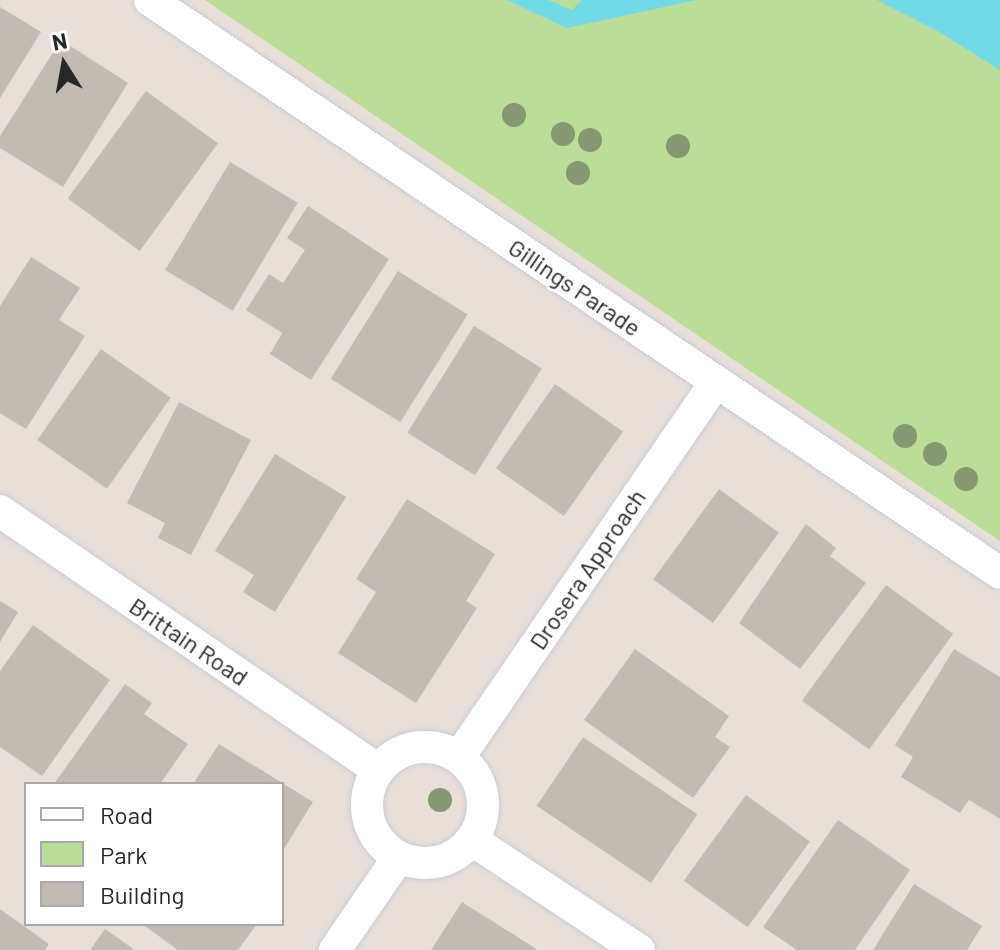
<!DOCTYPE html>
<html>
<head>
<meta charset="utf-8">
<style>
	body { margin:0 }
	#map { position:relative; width:1000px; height:950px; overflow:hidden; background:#e9dfd9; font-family:Barlow,sans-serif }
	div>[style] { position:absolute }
	.green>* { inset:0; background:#badd97 }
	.water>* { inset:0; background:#70dae7 }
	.building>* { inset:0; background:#c1bbb4; transform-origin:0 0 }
	.roads { filter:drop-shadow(0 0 2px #c7cdd8) drop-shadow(0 0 2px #c7cdd8) }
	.street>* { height:32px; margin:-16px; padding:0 16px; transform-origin:16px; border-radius:16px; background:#fff }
	.street>.ring { margin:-16px; padding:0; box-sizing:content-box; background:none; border:32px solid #fff; border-radius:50% }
	.trees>* { width:24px; height:24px; margin:-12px; border-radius:50%; background:#859871 }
	span { translate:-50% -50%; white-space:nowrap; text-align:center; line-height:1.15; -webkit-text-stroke:6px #fff; paint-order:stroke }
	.street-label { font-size:24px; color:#272727 }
	.legend { position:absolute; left:24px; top:782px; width:260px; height:144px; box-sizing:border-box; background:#fff; border:2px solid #a9a9a9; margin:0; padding:10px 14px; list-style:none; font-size:24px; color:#272727 }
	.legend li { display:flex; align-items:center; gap:16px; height:40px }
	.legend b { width:40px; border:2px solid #a9a9a9 }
	.north { position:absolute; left:24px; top:24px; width:80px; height:80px; -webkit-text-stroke:6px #fff; paint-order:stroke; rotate:349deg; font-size:22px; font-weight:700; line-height:32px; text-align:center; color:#272727 }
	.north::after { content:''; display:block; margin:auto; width:28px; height:36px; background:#272727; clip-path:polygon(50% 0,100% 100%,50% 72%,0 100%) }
</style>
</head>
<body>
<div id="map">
	<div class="green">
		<i style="clip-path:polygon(205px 0,1000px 0,1000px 541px)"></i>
	</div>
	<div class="water">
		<i style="clip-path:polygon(507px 0,548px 0,572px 10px,582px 0,696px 0,567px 28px)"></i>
		<i style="clip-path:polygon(877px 0,1000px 0,1000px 70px,941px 33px)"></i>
	</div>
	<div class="building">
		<i style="clip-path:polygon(0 7px,41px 32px,0 98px)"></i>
		<i style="clip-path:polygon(61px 40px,128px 83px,63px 187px,0 148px,0 136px)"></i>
		<i style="left:146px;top:91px;width:89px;height:133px;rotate:36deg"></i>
		<i style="left:230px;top:162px;width:79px;height:126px;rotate:31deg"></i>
		<i style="clip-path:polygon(308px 206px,389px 259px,311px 380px,270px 354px,282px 333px,246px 310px,269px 274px,283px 283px,305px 250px,287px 238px)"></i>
		<i style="clip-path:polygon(31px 257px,80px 288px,59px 320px,85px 336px,26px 429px,0 413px,0 306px)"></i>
		<i style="left:398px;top:271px;width:82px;height:127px;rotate:32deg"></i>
		<i style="left:474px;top:326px;width:80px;height:126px;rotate:32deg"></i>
		<i style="left:101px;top:349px;width:85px;height:111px;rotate:35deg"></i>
		<i style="left:555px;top:384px;width:83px;height:103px;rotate:35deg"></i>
		<i style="clip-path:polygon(179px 402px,251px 440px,191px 555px,158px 538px,165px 523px,127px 503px)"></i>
		<i style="clip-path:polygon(275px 454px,346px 497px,275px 612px,243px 592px,254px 575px,215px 551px)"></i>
		<i style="left:719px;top:489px;width:74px;height:112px;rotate:36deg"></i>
		<i style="clip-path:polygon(407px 499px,495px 554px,466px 601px,477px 608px,416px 703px,338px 653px,376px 592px,356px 579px)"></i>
		<i style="clip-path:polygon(806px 524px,836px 548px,830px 556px,866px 583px,800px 669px,739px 623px)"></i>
		<i style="left:886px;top:585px;width:83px;height:143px;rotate:36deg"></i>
		<i style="clip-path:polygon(0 601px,18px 612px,0 642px)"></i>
		<i style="clip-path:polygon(33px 625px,110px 680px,42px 776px,0 747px,0 671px)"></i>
		<i style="clip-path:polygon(635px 649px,729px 716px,715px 737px,730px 747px,693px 798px,584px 720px)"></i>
		<i style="clip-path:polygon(954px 649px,1000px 677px,1000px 819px,969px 800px,960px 813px,901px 777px,913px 757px,895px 745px)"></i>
		<i style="clip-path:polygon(125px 684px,152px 703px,144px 714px,188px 744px,160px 784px,54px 784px)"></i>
		<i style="left:583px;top:737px;width:138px;height:83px;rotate:34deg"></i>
		<i style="clip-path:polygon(219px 744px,313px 802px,282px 852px,282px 784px,193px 784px)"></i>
		<i style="left:746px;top:795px;width:79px;height:106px;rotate:36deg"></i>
		<i style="clip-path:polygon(838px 820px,910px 870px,855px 950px,797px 950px,763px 927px)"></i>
		<i style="clip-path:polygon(914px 884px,982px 926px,967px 950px,873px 950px)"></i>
		<i style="clip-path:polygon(462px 902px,538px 950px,431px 950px)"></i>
		<i style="clip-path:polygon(0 909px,49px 944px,45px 950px,0 950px)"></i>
		<i style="clip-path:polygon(142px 924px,257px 924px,238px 950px,178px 950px)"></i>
		<i style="clip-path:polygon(105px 929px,135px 950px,90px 950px)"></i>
	</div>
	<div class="roads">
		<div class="street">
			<i style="left:150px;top:0;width:1025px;rotate:33.98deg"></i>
			<i style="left:0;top:511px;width:458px;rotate:34.4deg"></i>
			<i class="ring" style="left:367px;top:747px;width:84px;height:84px"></i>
			<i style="left:459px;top:757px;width:455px;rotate:-55.6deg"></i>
			<i style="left:472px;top:840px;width:200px;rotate:33.4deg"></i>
			<i style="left:335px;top:950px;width:112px;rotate:-55.6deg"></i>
		</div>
	</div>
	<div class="trees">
		<i style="left:514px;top:115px"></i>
		<i style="left:563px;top:134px"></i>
		<i style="left:590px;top:140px"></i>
		<i style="left:678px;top:146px"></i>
		<i style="left:578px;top:173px"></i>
		<i style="left:905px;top:436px"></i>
		<i style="left:935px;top:454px"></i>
		<i style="left:966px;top:479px"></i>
		<i style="left:440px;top:800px"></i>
	</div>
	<div class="street-label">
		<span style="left:575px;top:287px;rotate:34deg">Gillings Parade</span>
		<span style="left:587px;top:569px;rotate:-56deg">Drosera Approach</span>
		<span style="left:189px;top:641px;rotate:34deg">Brittain Road</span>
	</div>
	<ul class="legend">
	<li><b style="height:10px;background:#fff"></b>Road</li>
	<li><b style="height:22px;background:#badd97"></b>Park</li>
	<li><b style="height:22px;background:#c1bbb4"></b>Building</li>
	</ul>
	<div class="north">N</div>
</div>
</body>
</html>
